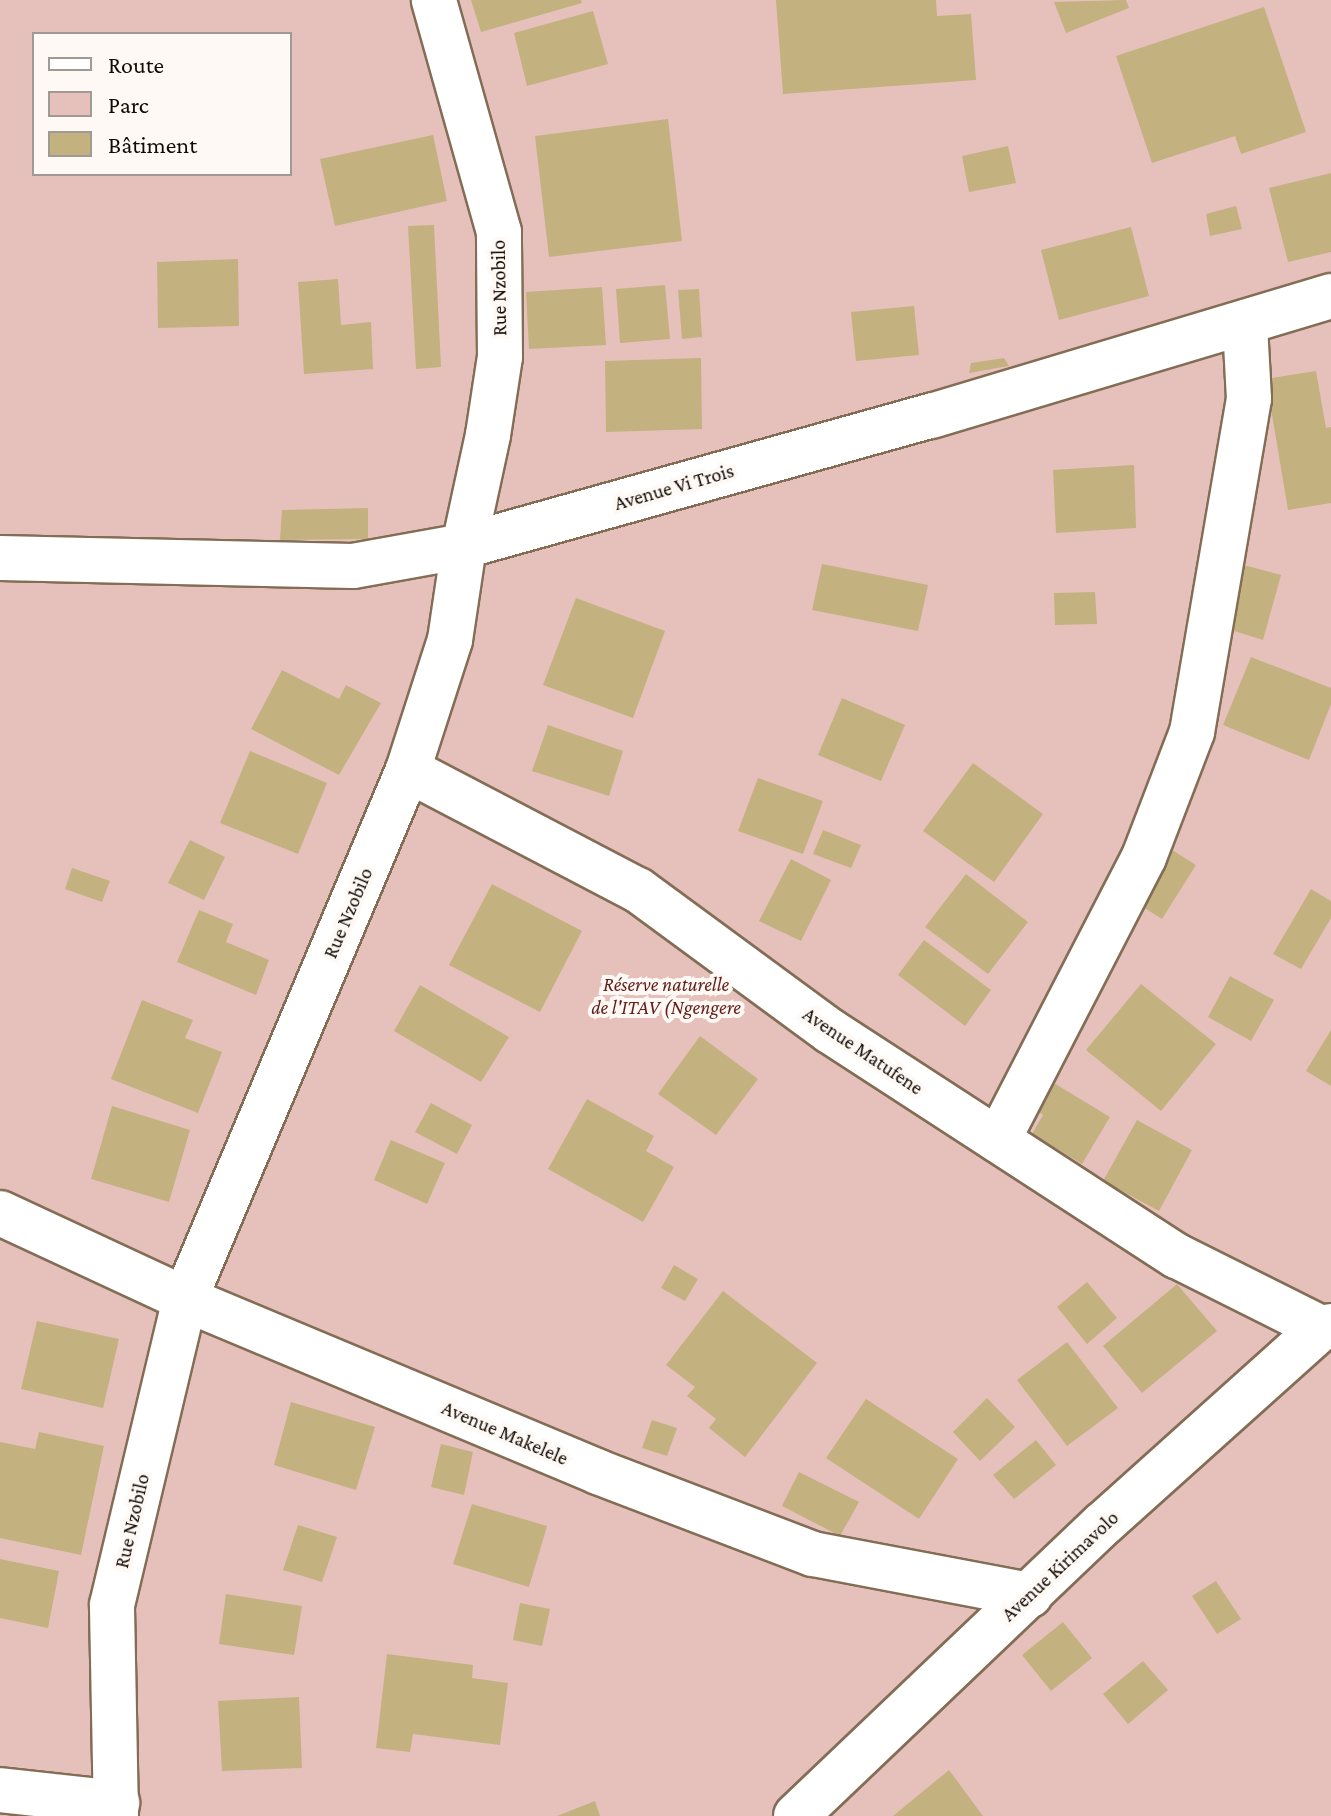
<!DOCTYPE html>
<html>
<head>
<meta charset="utf-8">
<style>
  body { margin:0 }
  #map { position:relative; width:1331px; height:1816px; overflow:hidden; background:#fee9d4; font-family:"Crimson Pro",serif }
  div>[style] { position:absolute }
  .green>* { inset:0; background:#e6c1bc }
  .building>* { inset:0; background:#c4b180 }
  .roads { filter:drop-shadow(2px 0 #836d55) drop-shadow(-2px 0 #836d55) drop-shadow(0 2px #836d55) drop-shadow(0 -2px #836d55) }
  .minor>* { height:44px; margin:-22px; padding:0 22px; transform-origin:22px; border-radius:22px; background:#fff }
  span { translate:-50% -50%; white-space:nowrap; text-align:center; line-height:1.15; -webkit-text-stroke:8px #fef9f4; paint-order:stroke }
  .street-label { font-size:20px; color:#130b04 }
  .park-label { font-size:20px; color:#621e1a; font-style:italic }
  .legend { position:absolute; left:32px; top:32px; width:260px; height:144px; box-sizing:border-box; background:#fef9f4; border:2px solid #a09a94; margin:0; padding:10px 14px; list-style:none; font-size:24px; color:#130b04 }
  .legend li { display:flex; align-items:center; gap:16px; height:40px }
  .legend b { width:40px; border:2px solid #a09a94 }
</style>
</head>
<body>
<div id="map">
  <div class="green">
    <i style="clip-path:polygon(evenodd,0 0,1331px 0,1331px 1816px,0 1816px,0 0,34px 34px,290px 34px,290px 174px,34px 174px,34px 34px)"></i>
  </div>
  <div class="building">
    <i style="clip-path:polygon(471px 0,581px 0,582px 3px,481px 32px)"></i>
    <i style="clip-path:polygon(776px 0,936px 0,937px 16px,971px 14px,976px 80px,783px 94px)"></i>
    <i style="clip-path:polygon(1126px 0,1129px 8px,1066px 33px,1054px 2px)"></i>
    <i style="clip-path:polygon(1264px 7px,1306px 132px,1241px 154px,1235px 136px,1152px 163px,1116px 56px)"></i>
    <i style="clip-path:polygon(593px 11px,608px 64px,527px 86px,514px 33px)"></i>
    <i style="clip-path:polygon(668px 119px,682px 241px,549px 257px,535px 136px)"></i>
    <i style="clip-path:polygon(433px 135px,447px 201px,335px 226px,320px 159px)"></i>
    <i style="clip-path:polygon(1008px 146px,1016px 183px,969px 192px,962px 156px)"></i>
    <i style="clip-path:polygon(1331px 173px,1331px 252px,1288px 262px,1269px 188px)"></i>
    <i style="clip-path:polygon(1236px 206px,1242px 229px,1210px 236px,1206px 214px)"></i>
    <i style="clip-path:polygon(434px 225px,441px 367px,416px 369px,408px 226px)"></i>
    <i style="clip-path:polygon(1131px 227px,1149px 296px,1059px 320px,1041px 250px)"></i>
    <i style="clip-path:polygon(238px 259px,239px 326px,158px 328px,157px 262px)"></i>
    <i style="clip-path:polygon(338px 279px,341px 325px,371px 322px,373px 369px,304px 374px,298px 282px)"></i>
    <i style="clip-path:polygon(665px 285px,670px 339px,620px 343px,616px 289px)"></i>
    <i style="clip-path:polygon(602px 287px,606px 345px,529px 349px,526px 292px)"></i>
    <i style="clip-path:polygon(699px 289px,702px 337px,682px 339px,678px 290px)"></i>
    <i style="clip-path:polygon(914px 306px,919px 355px,856px 361px,851px 312px)"></i>
    <i style="clip-path:polygon(701px 358px,702px 429px,606px 432px,605px 361px)"></i>
    <i style="clip-path:polygon(1004px 358px,1009px 366px,969px 373px,971px 363px)"></i>
    <i style="clip-path:polygon(1316px 371px,1326px 428px,1331px 427px,1331px 503px,1288px 510px,1266px 379px)"></i>
    <i style="clip-path:polygon(1134px 465px,1136px 528px,1056px 533px,1053px 470px)"></i>
    <i style="clip-path:polygon(368px 508px,368px 539px,280px 540px,282px 510px)"></i>
    <i style="clip-path:polygon(1236px 563px,1281px 575px,1263px 640px,1218px 626px)"></i>
    <i style="clip-path:polygon(822px 564px,928px 585px,918px 631px,812px 610px)"></i>
    <i style="clip-path:polygon(1095px 592px,1097px 624px,1055px 625px,1054px 593px)"></i>
    <i style="clip-path:polygon(576px 598px,665px 631px,633px 718px,543px 685px)"></i>
    <i style="clip-path:polygon(1251px 657px,1331px 688px,1331px 704px,1309px 760px,1223px 725px)"></i>
    <i style="clip-path:polygon(282px 670px,339px 699px,346px 685px,381px 703px,339px 775px,251px 729px)"></i>
    <i style="clip-path:polygon(842px 698px,905px 725px,881px 781px,818px 755px)"></i>
    <i style="clip-path:polygon(548px 725px,623px 751px,609px 796px,532px 771px)"></i>
    <i style="clip-path:polygon(250px 751px,327px 783px,298px 854px,220px 823px)"></i>
    <i style="clip-path:polygon(973px 763px,1043px 814px,994px 882px,923px 831px)"></i>
    <i style="clip-path:polygon(758px 778px,823px 801px,803px 854px,738px 831px)"></i>
    <i style="clip-path:polygon(823px 830px,861px 845px,851px 868px,813px 854px)"></i>
    <i style="clip-path:polygon(190px 840px,225px 857px,204px 900px,168px 883px)"></i>
    <i style="clip-path:polygon(1169px 848px,1196px 865px,1162px 919px,1135px 902px)"></i>
    <i style="clip-path:polygon(791px 859px,831px 880px,801px 941px,759px 921px)"></i>
    <i style="clip-path:polygon(72px 868px,110px 881px,102px 902px,65px 889px)"></i>
    <i style="clip-path:polygon(966px 874px,1028px 922px,988px 974px,925px 927px)"></i>
    <i style="clip-path:polygon(492px 884px,582px 931px,540px 1012px,449px 965px)"></i>
    <i style="clip-path:polygon(1311px 889px,1331px 901px,1331px 918px,1301px 969px,1273px 954px)"></i>
    <i style="clip-path:polygon(199px 910px,233px 924px,226px 942px,269px 960px,256px 995px,177px 962px)"></i>
    <i style="clip-path:polygon(924px 940px,991px 990px,965px 1026px,898px 975px)"></i>
    <i style="clip-path:polygon(1230px 976px,1274px 1000px,1251px 1041px,1208px 1017px)"></i>
    <i style="clip-path:polygon(1141px 984px,1216px 1044px,1161px 1111px,1086px 1050px)"></i>
    <i style="clip-path:polygon(420px 985px,509px 1037px,481px 1082px,394px 1031px)"></i>
    <i style="clip-path:polygon(142px 1000px,193px 1020px,185px 1038px,222px 1052px,198px 1113px,111px 1079px)"></i>
    <i style="clip-path:polygon(1331px 1030px,1331px 1086px,1306px 1071px)"></i>
    <i style="clip-path:polygon(700px 1036px,758px 1079px,716px 1135px,658px 1094px)"></i>
    <i style="clip-path:polygon(1049px 1080px,1110px 1117px,1082px 1164px,1032px 1134px,1043px 1115px,1032px 1107px)"></i>
    <i style="clip-path:polygon(587px 1099px,654px 1136px,646px 1151px,674px 1167px,643px 1222px,548px 1169px)"></i>
    <i style="clip-path:polygon(431px 1103px,472px 1125px,457px 1154px,415px 1132px)"></i>
    <i style="clip-path:polygon(112px 1106px,190px 1130px,169px 1202px,91px 1179px)"></i>
    <i style="clip-path:polygon(1137px 1120px,1192px 1150px,1159px 1211px,1103px 1181px)"></i>
    <i style="clip-path:polygon(391px 1140px,445px 1163px,427px 1204px,374px 1180px)"></i>
    <i style="clip-path:polygon(674px 1265px,698px 1279px,685px 1301px,661px 1288px)"></i>
    <i style="clip-path:polygon(1087px 1282px,1117px 1318px,1087px 1344px,1057px 1307px)"></i>
    <i style="clip-path:polygon(1177px 1284px,1217px 1331px,1142px 1393px,1103px 1346px)"></i>
    <i style="clip-path:polygon(723px 1291px,817px 1363px,745px 1457px,709px 1428px,716px 1419px,687px 1396px,695px 1387px,666px 1365px)"></i>
    <i style="clip-path:polygon(37px 1321px,119px 1339px,103px 1408px,21px 1389px)"></i>
    <i style="clip-path:polygon(1067px 1342px,1118px 1408px,1067px 1446px,1017px 1380px)"></i>
    <i style="clip-path:polygon(987px 1398px,1015px 1427px,980px 1461px,953px 1432px)"></i>
    <i style="clip-path:polygon(866px 1399px,958px 1459px,919px 1519px,826px 1458px)"></i>
    <i style="clip-path:polygon(291px 1402px,375px 1427px,356px 1490px,274px 1465px)"></i>
    <i style="clip-path:polygon(652px 1420px,677px 1428px,667px 1456px,642px 1448px)"></i>
    <i style="clip-path:polygon(39px 1432px,104px 1446px,81px 1555px,0 1538px,0 1442px,35px 1449px)"></i>
    <i style="clip-path:polygon(1036px 1440px,1056px 1465px,1014px 1499px,993px 1475px)"></i>
    <i style="clip-path:polygon(441px 1444px,473px 1452px,464px 1495px,431px 1487px)"></i>
    <i style="clip-path:polygon(799px 1472px,859px 1502px,840px 1536px,782px 1506px)"></i>
    <i style="clip-path:polygon(472px 1504px,547px 1526px,529px 1587px,453px 1564px)"></i>
    <i style="clip-path:polygon(298px 1525px,337px 1537px,322px 1582px,283px 1570px)"></i>
    <i style="clip-path:polygon(0 1559px,59px 1571px,48px 1628px,0 1618px)"></i>
    <i style="clip-path:polygon(1216px 1581px,1241px 1619px,1217px 1634px,1192px 1596px)"></i>
    <i style="clip-path:polygon(226px 1594px,302px 1606px,294px 1655px,219px 1644px)"></i>
    <i style="clip-path:polygon(520px 1603px,550px 1609px,542px 1646px,513px 1640px)"></i>
    <i style="clip-path:polygon(1063px 1622px,1092px 1658px,1051px 1691px,1022px 1655px)"></i>
    <i style="clip-path:polygon(387px 1654px,473px 1665px,472px 1678px,508px 1683px,500px 1745px,413px 1734px,410px 1752px,376px 1748px)"></i>
    <i style="clip-path:polygon(1143px 1661px,1168px 1690px,1128px 1724px,1103px 1694px)"></i>
    <i style="clip-path:polygon(299px 1697px,302px 1768px,222px 1771px,218px 1701px)"></i>
    <i style="clip-path:polygon(949px 1770px,983px 1816px,893px 1816px)"></i>
    <i style="clip-path:polygon(595px 1801px,600px 1816px,557px 1816px)"></i>
  </div>
  <div class="roads">
    <div class="minor">
      <i style="left:0;top:558px;width:353px;rotate:1.3deg"></i>
      <i style="left:353px;top:566px;width:113px;rotate:-10.2deg"></i>
      <i style="left:464px;top:546px;width:485px;rotate:-15.6deg"></i>
      <i style="left:931px;top:416px;width:418px;rotate:-16.7deg"></i>
      <i style="left:408px;top:770px;width:259px;rotate:27.6deg"></i>
      <i style="left:638px;top:890px;width:238px;rotate:36.3deg"></i>
      <i style="left:830px;top:1031px;width:414px;rotate:33deg"></i>
      <i style="left:1177px;top:1256px;width:161px;rotate:26.6deg"></i>
      <i style="left:998px;top:1140px;width:318px;rotate:-62.7deg"></i>
      <i style="left:1144px;top:857px;width:134px;rotate:-69deg"></i>
      <i style="left:1192px;top:732px;width:338px;rotate:-80.3deg"></i>
      <i style="left:1249px;top:399px;width:74px;rotate:-93.1deg"></i>
      <i style="left:0;top:1213px;width:204px;rotate:24.9deg"></i>
      <i style="left:185px;top:1299px;width:448px;rotate:22.7deg"></i>
      <i style="left:598px;top:1472px;width:230px;rotate:20.9deg"></i>
      <i style="left:813px;top:1554px;width:221px;rotate:10.7deg"></i>
      <i style="left:0;top:1790px;width:118px;rotate:6.3deg"></i>
      <i style="left:116px;top:1816px;width:211px;rotate:-91.1deg"></i>
      <i style="left:112px;top:1605px;width:315px;rotate:-76.6deg"></i>
      <i style="left:185px;top:1299px;width:574px;rotate:-67.14deg"></i>
      <i style="left:408px;top:770px;width:137px;rotate:-72.1deg"></i>
      <i style="left:450px;top:640px;width:95px;rotate:-81.5deg"></i>
      <i style="left:464px;top:546px;width:114px;rotate:-77.8deg"></i>
      <i style="left:488px;top:435px;width:79px;rotate:-81.3deg"></i>
      <i style="left:500px;top:357px;width:125px;rotate:-90.5deg"></i>
      <i style="left:499px;top:232px;width:241px;rotate:-105.7deg"></i>
      <i style="left:796px;top:1816px;width:425px;rotate:-43.6deg"></i>
      <i style="left:1104px;top:1523px;width:292px;rotate:-41.9deg"></i>
      <i style="left:1321px;top:1328px;width:10px;rotate:-11deg"></i>
    </div>
  </div>
  <div class="street-label">
    <span style="left:499px;top:288px;rotate:-91deg">Rue Nzobilo</span>
    <span style="left:674px;top:487px;rotate:-16deg">Avenue Vi Trois</span>
    <span style="left:348px;top:913px;rotate:-67deg">Rue Nzobilo</span>
    <span style="left:863px;top:1051px;rotate:34deg">Avenue Matufene</span>
    <span style="left:505px;top:1433px;rotate:23deg">Avenue Makelele</span>
    <span style="left:132px;top:1521px;rotate:-77deg">Rue Nzobilo</span>
    <span style="left:1060px;top:1566px;rotate:-43deg">Avenue Kirimavolo</span>
  </div>
  <div class="park-label">
    <span style="left:666px;top:996px">Réserve naturelle<br>de l'ITAV (Ngengere</span>
  </div>
  <ul class="legend">
  <li><b style="height:10px;background:#fff"></b>Route</li>
  <li><b style="height:22px;background:#e6c1bc"></b>Parc</li>
  <li><b style="height:22px;background:#c4b180"></b>Bâtiment</li>
  </ul>
</div>
</body>
</html>
